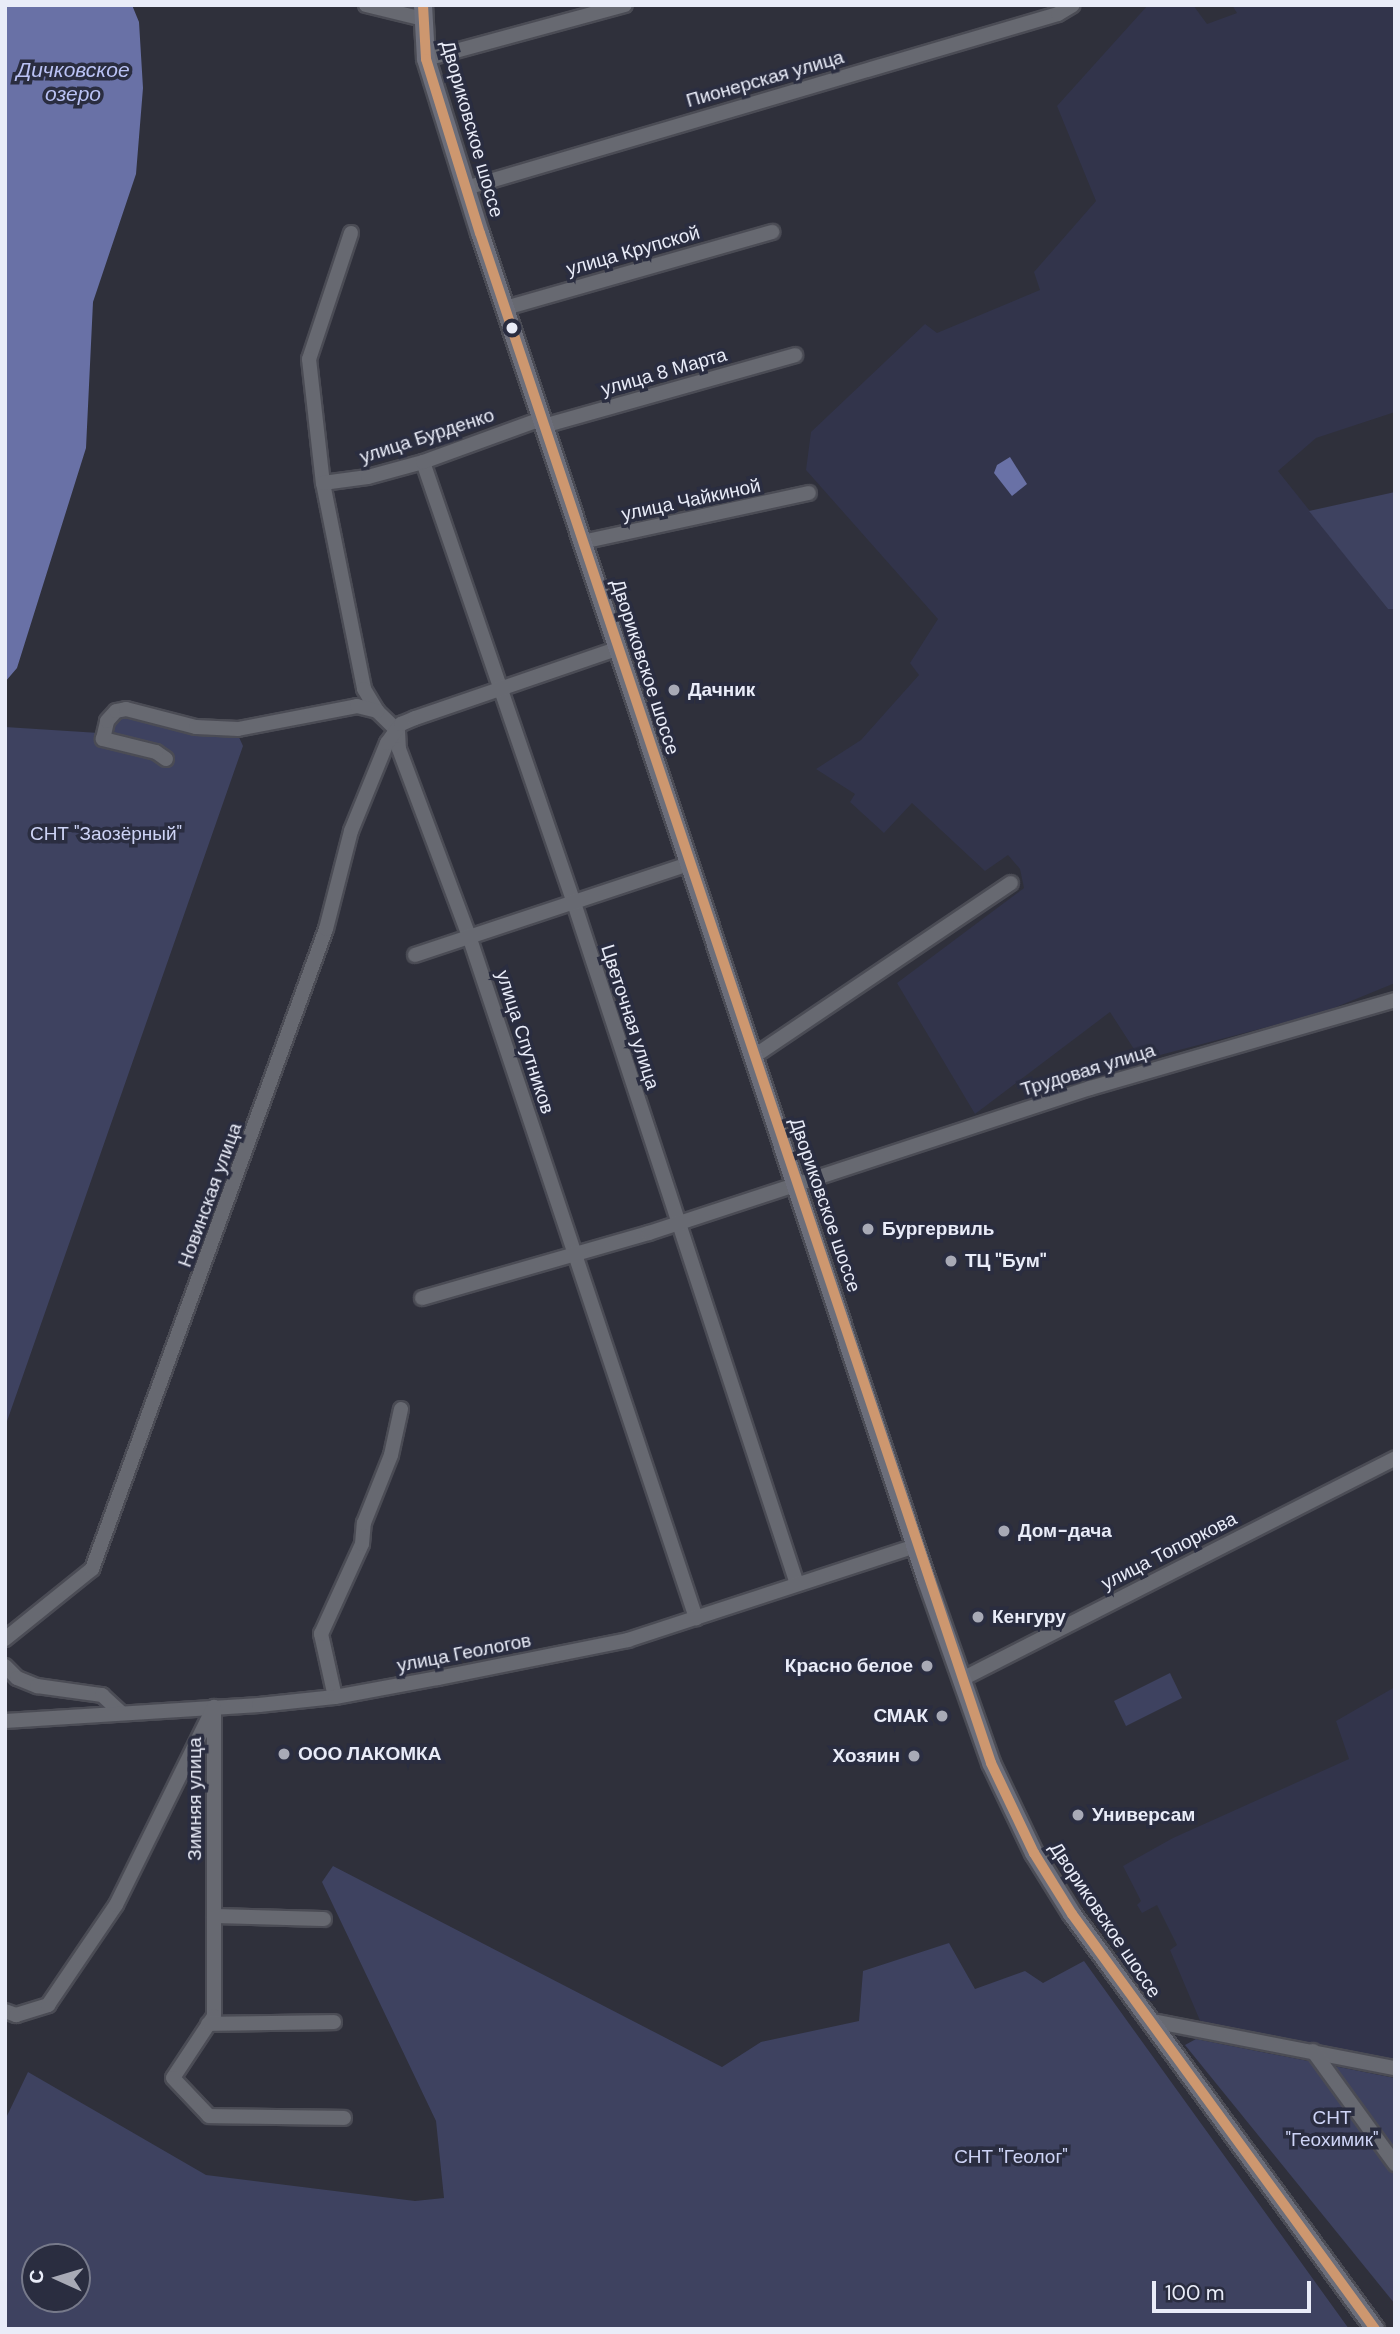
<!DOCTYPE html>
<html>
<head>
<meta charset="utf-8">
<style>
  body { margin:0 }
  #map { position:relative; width:1400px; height:2334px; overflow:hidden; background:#2f303b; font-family:"DM Sans",sans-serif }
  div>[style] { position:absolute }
  .built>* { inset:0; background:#32344b }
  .green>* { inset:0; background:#3e4260 }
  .water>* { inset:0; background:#6971a6 }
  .roads { filter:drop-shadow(2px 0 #4b4c55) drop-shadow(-2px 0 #4b4c55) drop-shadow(0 2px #4b4c55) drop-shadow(0 -2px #4b4c55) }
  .minor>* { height:14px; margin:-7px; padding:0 7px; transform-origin:7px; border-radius:7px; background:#676971 }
  .major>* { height:18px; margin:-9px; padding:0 9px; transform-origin:9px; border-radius:9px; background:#6c6e7a }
  .bus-1>* { height:10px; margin:-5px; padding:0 5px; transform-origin:5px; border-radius:5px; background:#cd976f }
  .dots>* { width:19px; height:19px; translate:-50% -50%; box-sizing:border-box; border:4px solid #2a2d40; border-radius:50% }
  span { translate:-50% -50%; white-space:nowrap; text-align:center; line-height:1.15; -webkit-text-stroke:7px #2a2d40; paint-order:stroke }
  .street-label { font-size:19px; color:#e9ecf8 }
  .poi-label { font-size:19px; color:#e9ecf8; font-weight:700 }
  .left { translate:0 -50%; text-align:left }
  .right { translate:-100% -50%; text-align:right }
  .park-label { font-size:19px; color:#ced4f6 }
  .water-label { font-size:21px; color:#bac2f4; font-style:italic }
  .frame { position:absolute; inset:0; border:7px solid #e9ecf8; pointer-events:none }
  .north { position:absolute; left:21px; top:2243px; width:70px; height:70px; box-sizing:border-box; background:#2a2d40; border:2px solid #76798a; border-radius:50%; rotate:274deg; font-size:19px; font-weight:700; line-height:28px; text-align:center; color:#e9ecf8 }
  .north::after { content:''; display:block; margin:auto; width:24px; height:32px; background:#a8aab6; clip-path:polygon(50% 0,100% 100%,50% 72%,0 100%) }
  .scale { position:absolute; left:1152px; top:2281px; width:159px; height:32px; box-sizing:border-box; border:4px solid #e9ecf8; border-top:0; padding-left:9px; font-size:21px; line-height:24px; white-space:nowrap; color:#e9ecf8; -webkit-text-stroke:5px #2a2d40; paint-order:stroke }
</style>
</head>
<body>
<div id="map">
  <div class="built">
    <i style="clip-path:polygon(1148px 5px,1193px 5px,1207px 24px,1237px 13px,1232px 5px,1395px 5px,1395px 412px,1316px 438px,1278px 471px,1388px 609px,1395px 609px,1395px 983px,1324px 1012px,1141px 1060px,1110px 1012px,975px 1114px,897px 983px,1024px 888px,1020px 869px,1008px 855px,985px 871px,912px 803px,884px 833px,850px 802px,855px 794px,816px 769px,861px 740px,919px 675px,910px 663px,938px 619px,806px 470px,811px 432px,925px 324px,937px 333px,1040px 290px,1034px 272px,1096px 201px,1057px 106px)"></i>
    <i style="clip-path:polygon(1395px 1687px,1395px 2061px,1201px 2023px,1170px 1950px,1177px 1945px,1157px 1905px,1142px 1913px,1137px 1905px,1141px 1901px,1123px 1866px,1173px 1838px,1349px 1759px,1336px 1721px)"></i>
  </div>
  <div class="green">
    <i style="clip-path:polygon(1395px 492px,1395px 609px,1388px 609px,1309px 511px)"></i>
    <i style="clip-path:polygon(127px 715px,238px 735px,243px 746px,5px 1427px,5px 727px,99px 733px)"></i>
    <i style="clip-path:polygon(1170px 1673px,1182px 1698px,1126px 1726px,1114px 1701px)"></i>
    <i style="clip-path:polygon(evenodd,333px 1866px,722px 2067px,761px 2042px,859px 2021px,863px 1971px,949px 1943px,975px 1989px,1025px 1971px,1043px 1983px,1084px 1961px,1349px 2329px,5px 2329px,5px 2120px,28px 2072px,206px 2175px,415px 2201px,444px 2198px,436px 2121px,322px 1882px,333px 1866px,35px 2257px,77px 2257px,77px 2299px,35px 2299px,35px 2257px)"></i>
    <i style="clip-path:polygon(1196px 2039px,1395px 2078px,1395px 2304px,1185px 2045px)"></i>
  </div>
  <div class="water">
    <i style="clip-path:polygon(5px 5px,132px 5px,139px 22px,143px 88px,136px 174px,93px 302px,86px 448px,17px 668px,5px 682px)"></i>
    <i style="clip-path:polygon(1010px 457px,1027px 484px,1012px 496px,994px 473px,997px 465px)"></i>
  </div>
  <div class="roads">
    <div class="minor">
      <i style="left:366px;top:5px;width:59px;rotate:13.8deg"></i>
      <i style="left:426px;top:59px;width:206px;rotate:-15.2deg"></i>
      <i style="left:466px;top:188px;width:617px;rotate:-16.38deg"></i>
      <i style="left:1058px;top:14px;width:17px;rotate:-31deg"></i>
      <i style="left:351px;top:233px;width:133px;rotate:108.4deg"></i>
      <i style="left:309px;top:359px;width:125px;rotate:83.6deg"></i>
      <i style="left:323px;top:483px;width:210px;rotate:78.7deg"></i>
      <i style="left:364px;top:689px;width:26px;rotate:59deg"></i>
      <i style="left:377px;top:711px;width:29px;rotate:44deg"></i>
      <i style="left:398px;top:731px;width:18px;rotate:87deg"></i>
      <i style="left:399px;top:749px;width:203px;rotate:69.5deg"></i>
      <i style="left:470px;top:939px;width:716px;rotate:71.59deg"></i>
      <i style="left:505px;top:308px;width:278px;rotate:-15.9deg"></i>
      <i style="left:543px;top:426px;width:262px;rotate:-15.7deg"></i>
      <i style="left:423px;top:462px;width:469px;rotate:71.1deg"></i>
      <i style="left:575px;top:906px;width:713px;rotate:71.87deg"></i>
      <i style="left:323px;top:483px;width:45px;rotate:-7.6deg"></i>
      <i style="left:368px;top:477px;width:57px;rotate:-15.3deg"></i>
      <i style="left:423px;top:462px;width:126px;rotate:-20deg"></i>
      <i style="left:582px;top:542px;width:232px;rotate:-12.2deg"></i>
      <i style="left:166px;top:759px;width:12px;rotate:-145deg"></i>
      <i style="left:156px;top:752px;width:55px;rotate:-166.2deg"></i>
      <i style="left:103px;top:739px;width:18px;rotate:-77deg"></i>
      <i style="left:107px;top:721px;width:13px;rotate:-48deg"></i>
      <i style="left:116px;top:711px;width:10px;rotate:-11deg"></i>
      <i style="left:126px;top:709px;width:72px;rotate:14.4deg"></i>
      <i style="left:196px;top:727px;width:42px;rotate:2.7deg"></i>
      <i style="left:238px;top:729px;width:121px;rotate:-10.9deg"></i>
      <i style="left:357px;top:706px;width:21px;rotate:14deg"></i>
      <i style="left:415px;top:955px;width:288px;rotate:-18.4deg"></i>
      <i style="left:753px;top:1057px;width:311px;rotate:-34deg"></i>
      <i style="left:422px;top:1298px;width:236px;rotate:-16deg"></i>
      <i style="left:649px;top:1233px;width:464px;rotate:-18.2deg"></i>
      <i style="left:1090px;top:1088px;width:317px;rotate:-16.1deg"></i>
      <i style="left:5px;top:1639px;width:112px;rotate:-38.8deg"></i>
      <i style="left:92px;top:1569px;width:681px;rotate:-69.92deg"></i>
      <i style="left:326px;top:929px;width:101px;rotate:-75.7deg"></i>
      <i style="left:351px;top:831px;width:95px;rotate:-67.8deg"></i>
      <i style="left:387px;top:743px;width:24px;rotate:-54deg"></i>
      <i style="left:401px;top:724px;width:15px;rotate:-23deg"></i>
      <i style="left:415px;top:718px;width:213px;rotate:-18.9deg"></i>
      <i style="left:5px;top:1666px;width:17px;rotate:45deg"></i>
      <i style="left:17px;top:1678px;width:22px;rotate:22deg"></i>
      <i style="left:37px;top:1686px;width:66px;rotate:7.9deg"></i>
      <i style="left:102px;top:1695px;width:26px;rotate:43deg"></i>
      <i style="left:962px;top:1679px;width:486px;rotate:-27deg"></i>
      <i style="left:335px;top:1697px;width:65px;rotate:-102.5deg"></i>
      <i style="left:321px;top:1634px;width:99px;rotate:-65.5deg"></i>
      <i style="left:362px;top:1544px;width:21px;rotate:-85deg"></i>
      <i style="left:364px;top:1523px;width:73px;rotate:-68.3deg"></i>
      <i style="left:391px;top:1455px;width:47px;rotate:-77.7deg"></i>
      <i style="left:5px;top:1721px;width:255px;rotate:-3.6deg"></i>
      <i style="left:259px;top:1705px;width:76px;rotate:-6deg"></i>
      <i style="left:335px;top:1697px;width:105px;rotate:-10.5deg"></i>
      <i style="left:438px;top:1678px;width:194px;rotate:-11.3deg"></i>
      <i style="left:628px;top:1640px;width:303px;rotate:-18.1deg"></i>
      <i style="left:214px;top:1916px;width:110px;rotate:1.6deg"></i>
      <i style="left:5px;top:2011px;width:12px;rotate:20deg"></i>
      <i style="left:16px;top:2015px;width:34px;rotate:-17deg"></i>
      <i style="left:48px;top:2005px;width:121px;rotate:-55.8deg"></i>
      <i style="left:116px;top:1905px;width:221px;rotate:-63.7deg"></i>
      <i style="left:214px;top:1707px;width:309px;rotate:90deg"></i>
      <i style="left:214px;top:2016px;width:74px;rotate:123.5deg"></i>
      <i style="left:173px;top:2078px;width:52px;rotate:46.5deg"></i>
      <i style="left:209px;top:2116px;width:135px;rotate:0.8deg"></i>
      <i style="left:1147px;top:2020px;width:253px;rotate:11deg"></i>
      <i style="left:208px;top:2024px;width:126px;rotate:-0.9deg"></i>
      <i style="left:1313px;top:2051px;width:140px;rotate:54deg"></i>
    </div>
    <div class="major">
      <i style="left:423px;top:5px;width:54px;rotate:86.8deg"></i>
      <i style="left:426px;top:59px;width:182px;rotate:72.8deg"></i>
      <i style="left:480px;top:233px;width:1420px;rotate:71.65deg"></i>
      <i style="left:927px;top:1581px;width:193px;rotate:70.6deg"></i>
      <i style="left:991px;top:1763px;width:100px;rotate:64.5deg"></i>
      <i style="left:1034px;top:1853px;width:72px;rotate:58.1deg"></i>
      <i style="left:1072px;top:1914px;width:514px;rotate:53.87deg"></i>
    </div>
  </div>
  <div class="bus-1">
    <i style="left:423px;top:5px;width:54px;rotate:86.8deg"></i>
    <i style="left:426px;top:59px;width:182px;rotate:72.8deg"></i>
    <i style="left:480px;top:233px;width:1613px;rotate:71.53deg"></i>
    <i style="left:991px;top:1763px;width:100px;rotate:64.5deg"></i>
    <i style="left:1034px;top:1853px;width:72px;rotate:58.1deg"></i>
    <i style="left:1072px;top:1914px;width:514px;rotate:53.87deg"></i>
  </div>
  <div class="dots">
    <i style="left:512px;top:328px;background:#e9ecf8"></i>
    <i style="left:674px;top:690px;background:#a8aab6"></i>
    <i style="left:868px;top:1229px;background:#a8aab6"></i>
    <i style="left:951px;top:1261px;background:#a8aab6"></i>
    <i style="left:1004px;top:1531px;background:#a8aab6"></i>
    <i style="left:978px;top:1617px;background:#a8aab6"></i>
    <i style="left:927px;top:1666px;background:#a8aab6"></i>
    <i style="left:942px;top:1716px;background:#a8aab6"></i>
    <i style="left:284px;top:1754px;background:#a8aab6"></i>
    <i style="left:914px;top:1756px;background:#a8aab6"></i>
    <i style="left:1078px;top:1815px;background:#a8aab6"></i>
  </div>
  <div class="street-label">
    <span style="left:765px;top:79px;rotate:-16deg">Пионерская улица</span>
    <span style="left:472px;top:129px;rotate:74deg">Двориковское шоссе</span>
    <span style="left:633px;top:251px;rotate:-16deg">улица Крупской</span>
    <span style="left:664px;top:372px;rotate:-16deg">улица 8 Марта</span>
    <span style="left:427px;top:436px;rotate:-18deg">улица Бурденко</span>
    <span style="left:691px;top:500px;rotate:-12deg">улица Чайкиной</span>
    <span style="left:645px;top:667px;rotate:72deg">Двориковское шоссе</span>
    <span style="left:630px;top:1017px;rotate:72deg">Цветочная улица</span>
    <span style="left:525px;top:1042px;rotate:72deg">улица Спутников</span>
    <span style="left:1088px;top:1070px;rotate:-17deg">Трудовая улица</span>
    <span style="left:210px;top:1195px;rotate:-70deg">Новинская улица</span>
    <span style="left:825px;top:1205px;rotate:71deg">Двориковское шоссе</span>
    <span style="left:1169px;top:1551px;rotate:-27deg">улица Топоркова</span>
    <span style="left:464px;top:1653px;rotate:-11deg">улица Геологов</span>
    <span style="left:195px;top:1799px;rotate:-90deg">Зимняя улица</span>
    <span style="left:1105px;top:1920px;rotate:56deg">Двориковское шоссе</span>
  </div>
  <div class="poi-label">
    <span class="left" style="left:688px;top:690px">Дачник</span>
    <span class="left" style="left:882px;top:1229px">Бургервиль</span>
    <span class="left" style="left:965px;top:1261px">ТЦ "Бум"</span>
    <span class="left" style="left:1018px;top:1531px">Дом-дача</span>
    <span class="left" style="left:992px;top:1617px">Кенгуру</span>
    <span class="right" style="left:913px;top:1666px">Красно белое</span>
    <span class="right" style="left:928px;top:1716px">СМАК</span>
    <span class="left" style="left:298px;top:1754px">ООО ЛАКОМКА</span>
    <span class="right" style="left:900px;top:1756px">Хозяин</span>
    <span class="left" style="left:1092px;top:1815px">Универсам</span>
  </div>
  <div class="park-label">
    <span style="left:106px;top:834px">СНТ "Заозёрный"</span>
    <span style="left:1332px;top:2129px">СНТ<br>"Геохимик"</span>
    <span style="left:1011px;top:2157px">СНТ "Геолог"</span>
  </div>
  <div class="water-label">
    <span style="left:73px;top:82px">Дичковское<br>озеро</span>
  </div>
  <div class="frame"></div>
  <div class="north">С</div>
  <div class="scale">100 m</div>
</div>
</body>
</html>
